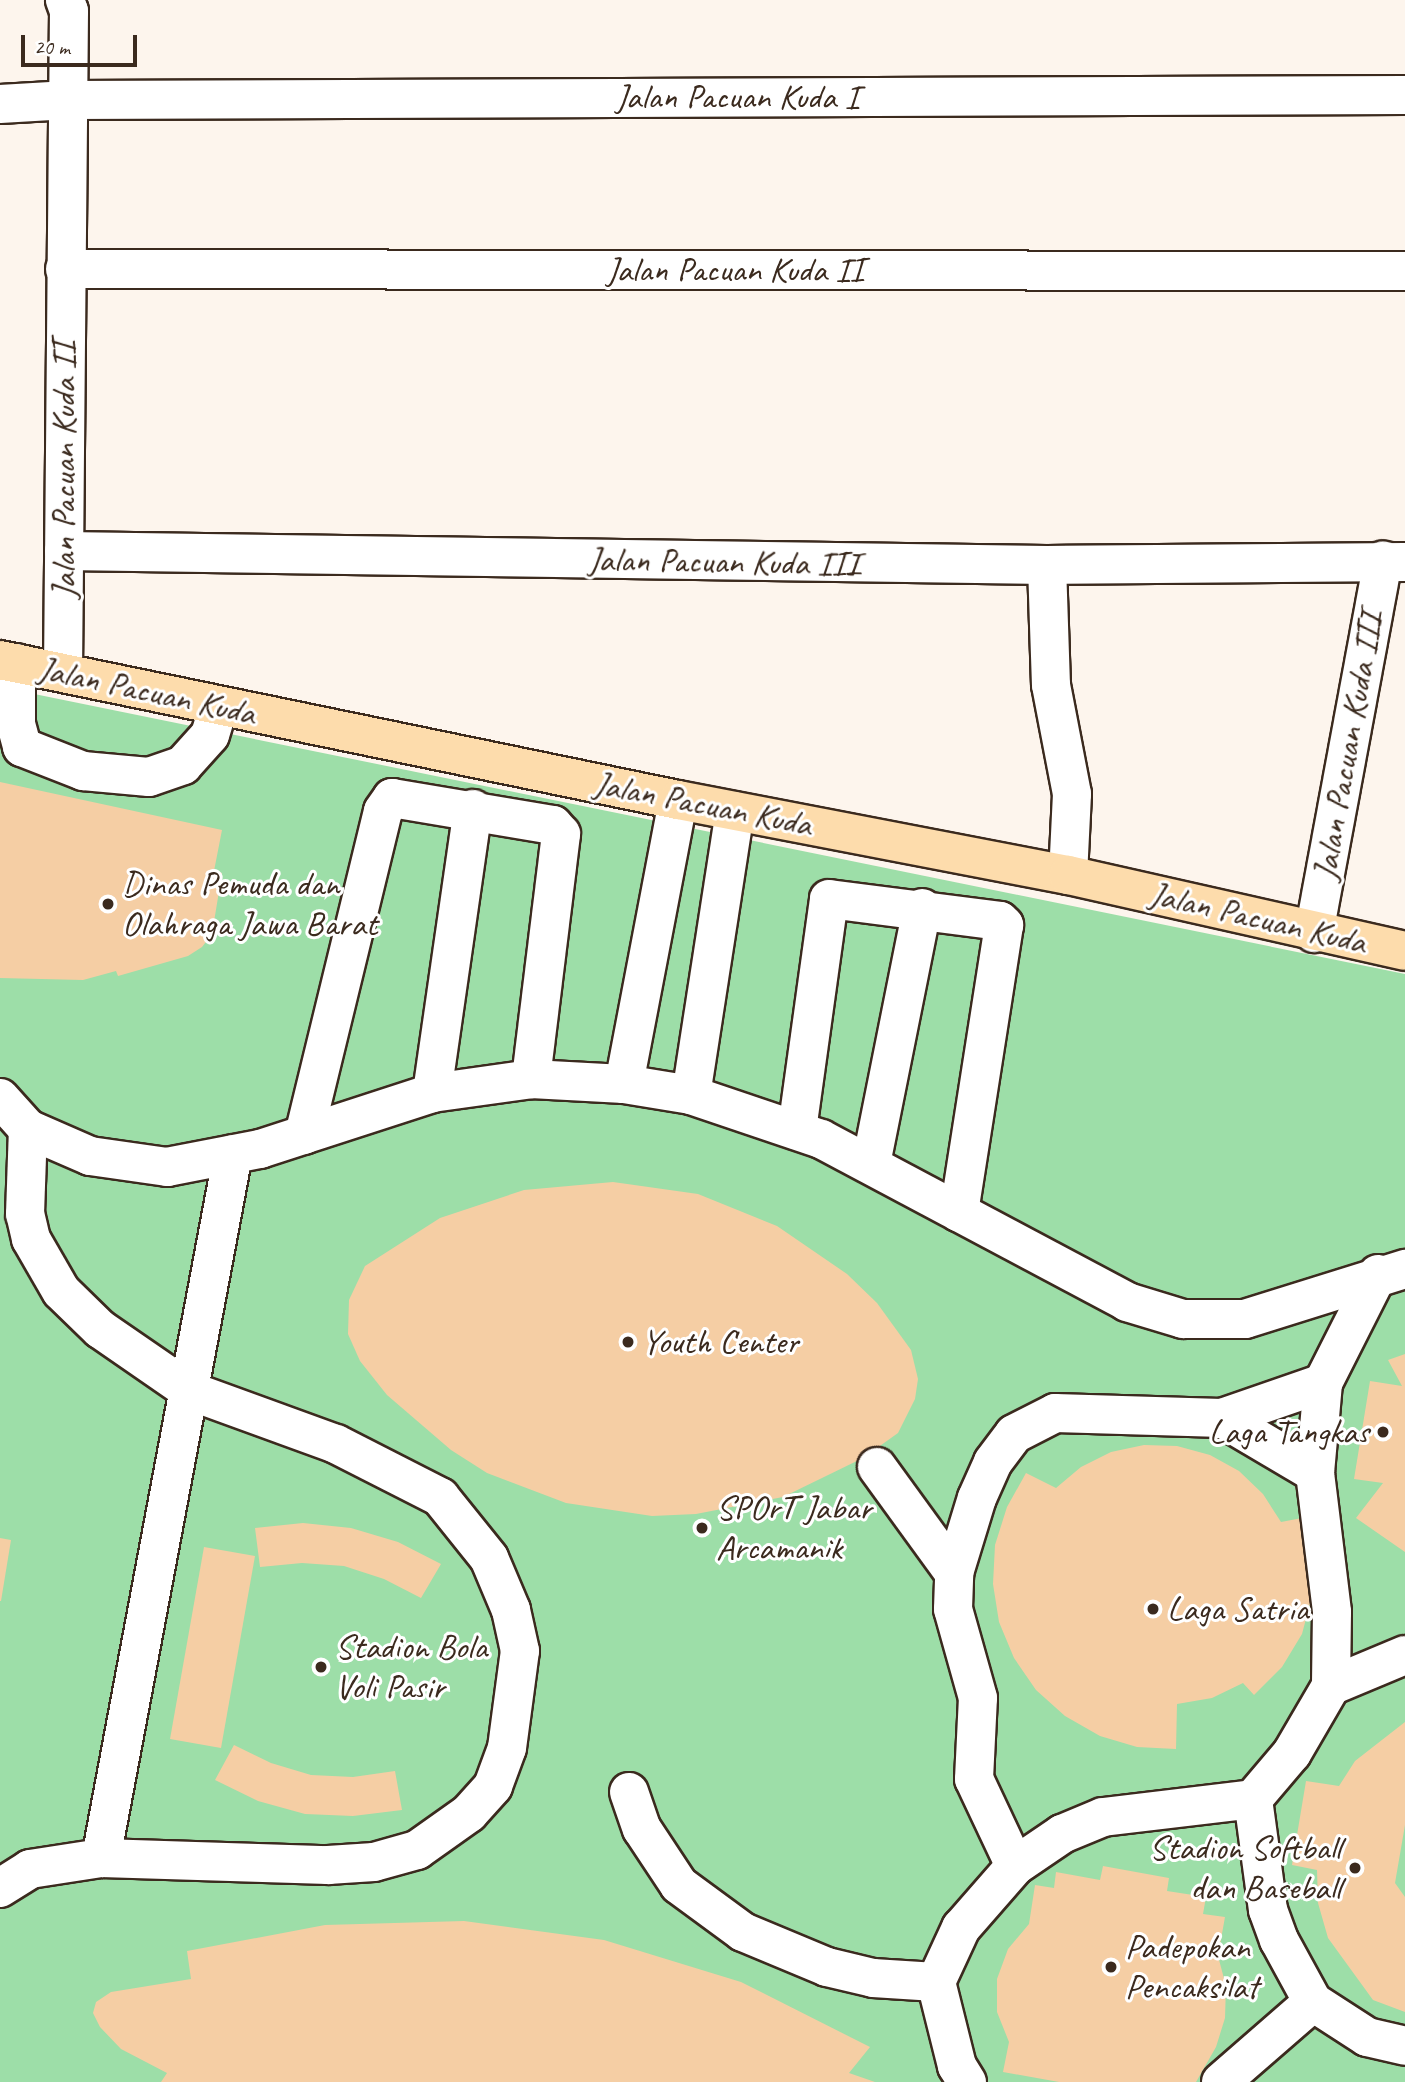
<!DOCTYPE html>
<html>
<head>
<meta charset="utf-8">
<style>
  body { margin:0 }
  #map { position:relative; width:1405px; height:2082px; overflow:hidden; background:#fdf5ed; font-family:Caveat,sans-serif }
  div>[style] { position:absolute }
  .green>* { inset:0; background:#9ddea8 }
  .building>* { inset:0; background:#f5cea4 }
  .roads { filter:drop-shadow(2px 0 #3b2a1e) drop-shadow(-2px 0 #3b2a1e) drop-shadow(0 2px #3b2a1e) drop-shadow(0 -2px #3b2a1e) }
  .minor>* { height:38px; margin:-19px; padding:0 19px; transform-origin:19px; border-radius:19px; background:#fff }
  .major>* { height:38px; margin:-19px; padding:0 19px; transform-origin:19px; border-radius:19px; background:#fddcac }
  .dots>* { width:19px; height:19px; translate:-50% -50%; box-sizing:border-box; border:4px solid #fff; border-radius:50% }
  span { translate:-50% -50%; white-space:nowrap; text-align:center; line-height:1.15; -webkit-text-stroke:6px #fff; paint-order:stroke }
  .street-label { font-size:35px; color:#3b2a1e }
  .poi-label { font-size:35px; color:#3b2a1e }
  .left { translate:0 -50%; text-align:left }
  .right { translate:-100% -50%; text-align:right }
  .scale { position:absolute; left:21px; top:35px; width:116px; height:32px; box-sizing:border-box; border:4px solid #3b2a1e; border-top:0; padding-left:9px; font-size:21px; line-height:24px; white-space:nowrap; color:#3b2a1e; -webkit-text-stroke:5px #fff; paint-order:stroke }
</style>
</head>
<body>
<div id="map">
  <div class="green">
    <i style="clip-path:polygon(0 687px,1405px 974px,1405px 2082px,0 2082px)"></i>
  </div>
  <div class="building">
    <i style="clip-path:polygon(0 782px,222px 830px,214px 871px,222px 873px,212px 934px,202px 947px,188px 956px,118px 976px,116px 971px,83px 980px,0 978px)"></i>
    <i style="clip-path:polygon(613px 1182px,698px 1194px,777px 1226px,847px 1274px,877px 1303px,911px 1350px,918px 1379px,915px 1399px,898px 1433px,863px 1458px,783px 1497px,696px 1514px,652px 1516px,566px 1503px,487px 1473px,451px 1450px,387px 1395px,360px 1361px,348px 1334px,349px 1300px,365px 1266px,440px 1218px,524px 1190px)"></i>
    <i style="clip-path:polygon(1405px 1354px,1405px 1552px,1356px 1518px,1383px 1483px,1354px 1479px,1370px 1381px,1402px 1386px,1388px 1360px)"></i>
    <i style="clip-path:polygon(1144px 1445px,1177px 1446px,1210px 1455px,1239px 1471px,1263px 1494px,1281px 1522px,1302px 1518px,1312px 1596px,1302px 1634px,1282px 1667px,1254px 1695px,1243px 1683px,1212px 1698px,1177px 1704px,1176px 1749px,1137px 1747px,1100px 1736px,1065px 1716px,1036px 1690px,1014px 1658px,999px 1622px,993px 1584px,995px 1545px,1007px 1507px,1026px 1473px,1056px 1488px,1081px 1467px,1111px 1452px)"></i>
    <i style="clip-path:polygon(303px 1523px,351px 1528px,398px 1542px,441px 1564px,421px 1598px,384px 1579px,344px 1566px,302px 1563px,260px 1567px,255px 1528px)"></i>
    <i style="clip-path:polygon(0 1538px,11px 1540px,1px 1601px,0 1601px)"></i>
    <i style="clip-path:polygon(204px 1547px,255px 1556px,221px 1748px,170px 1739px)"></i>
    <i style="clip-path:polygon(1405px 1722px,1405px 1825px,1395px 1883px,1405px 1897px,1405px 2012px,1373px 2000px,1328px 1938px,1318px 1903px,1317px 1870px,1292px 1865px,1306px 1781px,1339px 1786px,1355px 1761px)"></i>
    <i style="clip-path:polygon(234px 1745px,271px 1763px,311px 1775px,353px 1777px,395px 1771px,402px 1810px,353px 1816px,305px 1814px,258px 1801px,215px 1780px)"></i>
    <i style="clip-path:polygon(1103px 1866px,1169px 1878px,1167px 1891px,1206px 1897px,1203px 1914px,1225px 1917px,1218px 1956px,1226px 1986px,1225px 2018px,1216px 2047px,1196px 2082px,1059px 2082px,1003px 2072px,1009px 2042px,997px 2012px,997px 1979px,1008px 1949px,1029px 1924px,1035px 1885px,1054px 1888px,1056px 1872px,1100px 1880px)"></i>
    <i style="clip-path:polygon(464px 1921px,604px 1940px,741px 1982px,870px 2047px,849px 2073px,875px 2082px,161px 2082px,167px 2073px,121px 2049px,100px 2027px,93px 2013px,96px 2002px,111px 1992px,191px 1979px,187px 1951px,325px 1925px)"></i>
  </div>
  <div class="roads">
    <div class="minor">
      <i style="left:0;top:104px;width:68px;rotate:-3.4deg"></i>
      <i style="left:68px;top:100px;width:1337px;rotate:-0.21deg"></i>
      <i style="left:65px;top:269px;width:1340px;rotate:0.09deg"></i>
      <i style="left:64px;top:551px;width:983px;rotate:0.82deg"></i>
      <i style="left:1047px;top:565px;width:358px;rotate:-0.5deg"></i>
      <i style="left:1047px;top:565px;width:120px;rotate:88.1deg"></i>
      <i style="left:1051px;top:685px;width:111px;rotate:79.1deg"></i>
      <i style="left:1072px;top:794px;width:81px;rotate:92.8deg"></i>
      <i style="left:16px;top:663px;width:61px;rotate:90deg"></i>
      <i style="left:16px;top:724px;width:24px;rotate:75deg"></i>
      <i style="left:22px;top:747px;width:66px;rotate:21.5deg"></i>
      <i style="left:83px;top:771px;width:66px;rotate:5.2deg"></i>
      <i style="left:149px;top:777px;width:36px;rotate:-19deg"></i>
      <i style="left:183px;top:765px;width:40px;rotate:-48deg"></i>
      <i style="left:210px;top:735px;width:30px;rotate:-73deg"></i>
      <i style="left:63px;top:672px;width:661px;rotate:-89.48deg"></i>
      <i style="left:69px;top:11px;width:12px;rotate:-110deg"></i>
      <i style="left:1314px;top:933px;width:379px;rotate:-79.5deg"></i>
      <i style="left:624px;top:1084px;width:289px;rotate:-79.2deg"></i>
      <i style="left:432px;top:1093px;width:287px;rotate:-81.8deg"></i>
      <i style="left:691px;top:1095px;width:287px;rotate:-81.2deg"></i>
      <i style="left:0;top:1098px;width:42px;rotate:47.9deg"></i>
      <i style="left:28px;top:1129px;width:68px;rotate:23.5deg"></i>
      <i style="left:90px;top:1156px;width:78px;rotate:8.1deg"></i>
      <i style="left:167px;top:1167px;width:95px;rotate:-11deg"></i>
      <i style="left:260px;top:1149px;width:181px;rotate:-18deg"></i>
      <i style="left:432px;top:1093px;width:100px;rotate:-8deg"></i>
      <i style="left:531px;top:1079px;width:93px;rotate:3.1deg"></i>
      <i style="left:624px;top:1084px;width:68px;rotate:9.3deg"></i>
      <i style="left:691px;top:1095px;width:137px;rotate:18.7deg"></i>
      <i style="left:821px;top:1139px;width:347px;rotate:28deg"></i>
      <i style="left:1127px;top:1302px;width:59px;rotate:16.9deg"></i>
      <i style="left:1183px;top:1319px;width:62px"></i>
      <i style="left:1245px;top:1319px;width:168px;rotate:-17.4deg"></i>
      <i style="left:797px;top:1130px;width:233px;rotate:-82.1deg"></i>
      <i style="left:829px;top:899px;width:172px;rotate:7.3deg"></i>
      <i style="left:1000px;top:921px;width:6px;rotate:45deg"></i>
      <i style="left:1004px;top:925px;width:291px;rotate:98.9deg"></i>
      <i style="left:304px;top:1135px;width:333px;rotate:-76.3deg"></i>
      <i style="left:383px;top:811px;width:16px;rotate:-55deg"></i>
      <i style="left:392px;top:798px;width:163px;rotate:9.5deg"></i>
      <i style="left:553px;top:825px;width:12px;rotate:48deg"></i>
      <i style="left:561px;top:834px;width:247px;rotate:97deg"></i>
      <i style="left:871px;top:1164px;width:261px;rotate:-78.7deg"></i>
      <i style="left:1378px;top:1274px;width:122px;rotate:116.8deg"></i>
      <i style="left:1323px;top:1383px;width:90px;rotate:95.1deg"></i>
      <i style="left:1315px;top:1473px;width:140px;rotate:83deg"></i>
      <i style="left:1332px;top:1612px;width:74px;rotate:90.8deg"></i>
      <i style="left:1331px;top:1686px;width:78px;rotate:120.2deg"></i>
      <i style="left:1292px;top:1753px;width:60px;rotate:130.3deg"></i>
      <i style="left:1253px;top:1799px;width:112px;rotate:82.3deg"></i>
      <i style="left:1268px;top:1910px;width:32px;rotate:70deg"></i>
      <i style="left:1279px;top:1940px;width:71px;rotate:61.3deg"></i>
      <i style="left:1313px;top:2002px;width:64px;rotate:32.9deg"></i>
      <i style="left:1367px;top:2037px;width:39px;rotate:13deg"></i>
      <i style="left:1222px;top:1418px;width:108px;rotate:30.6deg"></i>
      <i style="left:877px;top:1467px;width:131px;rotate:54deg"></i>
      <i style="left:1331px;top:1686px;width:80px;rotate:-22.7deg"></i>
      <i style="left:629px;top:1792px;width:39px;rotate:71deg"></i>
      <i style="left:642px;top:1829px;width:67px;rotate:56.5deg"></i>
      <i style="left:679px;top:1885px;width:79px;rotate:36.3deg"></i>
      <i style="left:743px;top:1932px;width:91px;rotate:22.6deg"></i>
      <i style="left:827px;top:1967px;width:47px;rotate:13.4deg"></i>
      <i style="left:873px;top:1978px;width:63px;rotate:3.6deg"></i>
      <i style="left:101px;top:1858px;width:716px;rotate:-79.38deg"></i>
      <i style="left:1015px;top:1866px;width:96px;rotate:-115.2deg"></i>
      <i style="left:974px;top:1779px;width:81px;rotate:-87.2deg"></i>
      <i style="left:978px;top:1698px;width:92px;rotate:-105.7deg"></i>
      <i style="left:953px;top:1609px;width:36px;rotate:-88deg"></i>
      <i style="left:954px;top:1573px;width:78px;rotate:-73deg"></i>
      <i style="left:977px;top:1498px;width:39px;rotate:-66deg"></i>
      <i style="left:993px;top:1462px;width:35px;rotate:-53deg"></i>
      <i style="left:1014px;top:1434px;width:46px;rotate:-27.1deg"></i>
      <i style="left:1055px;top:1413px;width:167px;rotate:1.7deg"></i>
      <i style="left:1222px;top:1418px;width:107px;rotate:-19.1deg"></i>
      <i style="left:0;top:1888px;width:36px;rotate:-32deg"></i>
      <i style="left:30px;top:1869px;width:72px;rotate:-8.8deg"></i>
      <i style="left:101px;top:1858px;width:227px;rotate:1.8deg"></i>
      <i style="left:328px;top:1865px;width:46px;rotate:-3.7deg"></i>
      <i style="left:374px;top:1862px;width:45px;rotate:-15.6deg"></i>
      <i style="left:417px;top:1850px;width:64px;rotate:-35.4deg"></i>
      <i style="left:469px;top:1813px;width:36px;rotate:-48deg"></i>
      <i style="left:493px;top:1786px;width:40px;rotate:-69.8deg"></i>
      <i style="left:507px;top:1748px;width:98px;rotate:-82.4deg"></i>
      <i style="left:520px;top:1651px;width:42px;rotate:-102.4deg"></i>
      <i style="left:511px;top:1610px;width:56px;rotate:-112.9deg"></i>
      <i style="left:489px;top:1558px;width:78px;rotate:-128.8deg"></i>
      <i style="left:440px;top:1497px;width:117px;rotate:-153deg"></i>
      <i style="left:336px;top:1444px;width:155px;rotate:-160deg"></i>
      <i style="left:190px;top:1391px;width:109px;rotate:-145.4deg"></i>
      <i style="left:100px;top:1329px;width:54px;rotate:-135.7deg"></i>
      <i style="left:61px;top:1291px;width:60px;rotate:-120deg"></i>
      <i style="left:31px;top:1239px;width:26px;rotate:-103deg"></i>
      <i style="left:25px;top:1214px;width:85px;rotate:-88deg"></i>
      <i style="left:967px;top:2082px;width:19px;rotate:-122deg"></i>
      <i style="left:957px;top:2066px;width:87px;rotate:-104deg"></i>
      <i style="left:936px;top:1982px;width:60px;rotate:-65.2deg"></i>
      <i style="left:961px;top:1928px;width:82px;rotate:-48.9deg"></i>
      <i style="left:1015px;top:1866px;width:57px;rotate:-34.2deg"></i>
      <i style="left:1062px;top:1834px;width:44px;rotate:-22.5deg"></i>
      <i style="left:1103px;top:1817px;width:151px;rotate:-6.8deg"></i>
      <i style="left:1221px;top:2082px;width:122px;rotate:-41deg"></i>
    </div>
    <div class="major">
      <i style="left:0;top:660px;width:692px;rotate:11.67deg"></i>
      <i style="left:678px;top:800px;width:397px;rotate:10.9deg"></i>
      <i style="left:1068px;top:875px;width:345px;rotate:12.7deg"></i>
    </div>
  </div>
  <div class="dots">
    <i style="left:108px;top:904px;background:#3b2a1e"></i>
    <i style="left:628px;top:1342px;background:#3b2a1e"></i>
    <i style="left:1383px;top:1432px;background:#3b2a1e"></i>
    <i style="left:702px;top:1528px;background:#3b2a1e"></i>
    <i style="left:1153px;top:1609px;background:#3b2a1e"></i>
    <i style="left:321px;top:1667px;background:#3b2a1e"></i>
    <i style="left:1355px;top:1868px;background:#3b2a1e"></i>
    <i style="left:1111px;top:1967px;background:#3b2a1e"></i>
  </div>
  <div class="street-label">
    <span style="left:737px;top:97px">Jalan Pacuan Kuda I</span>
    <span style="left:735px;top:270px">Jalan Pacuan Kuda II</span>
    <span style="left:64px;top:470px;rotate:-90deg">Jalan Pacuan Kuda II</span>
    <span style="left:724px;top:562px;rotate:1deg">Jalan Pacuan Kuda III</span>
    <span style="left:147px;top:691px;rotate:12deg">Jalan Pacuan Kuda</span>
    <span style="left:1348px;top:746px;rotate:-80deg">Jalan Pacuan Kuda III</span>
    <span style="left:703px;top:804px;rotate:11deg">Jalan Pacuan Kuda</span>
    <span style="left:1258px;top:918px;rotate:13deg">Jalan Pacuan Kuda</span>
  </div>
  <div class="poi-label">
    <span class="left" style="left:122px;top:904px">Dinas Pemuda dan<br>Olahraga Jawa Barat</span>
    <span class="left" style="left:642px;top:1342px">Youth Center</span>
    <span class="right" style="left:1369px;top:1432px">Laga Tangkas</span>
    <span class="left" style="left:716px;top:1528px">SPOrT Jabar<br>Arcamanik</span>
    <span class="left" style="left:1167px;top:1609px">Laga Satria</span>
    <span class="left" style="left:335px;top:1667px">Stadion Bola<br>Voli Pasir</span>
    <span class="right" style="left:1341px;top:1868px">Stadion Softball<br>dan Baseball</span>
    <span class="left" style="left:1125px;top:1967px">Padepokan<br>Pencaksilat</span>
  </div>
  <div class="scale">20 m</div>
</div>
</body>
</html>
